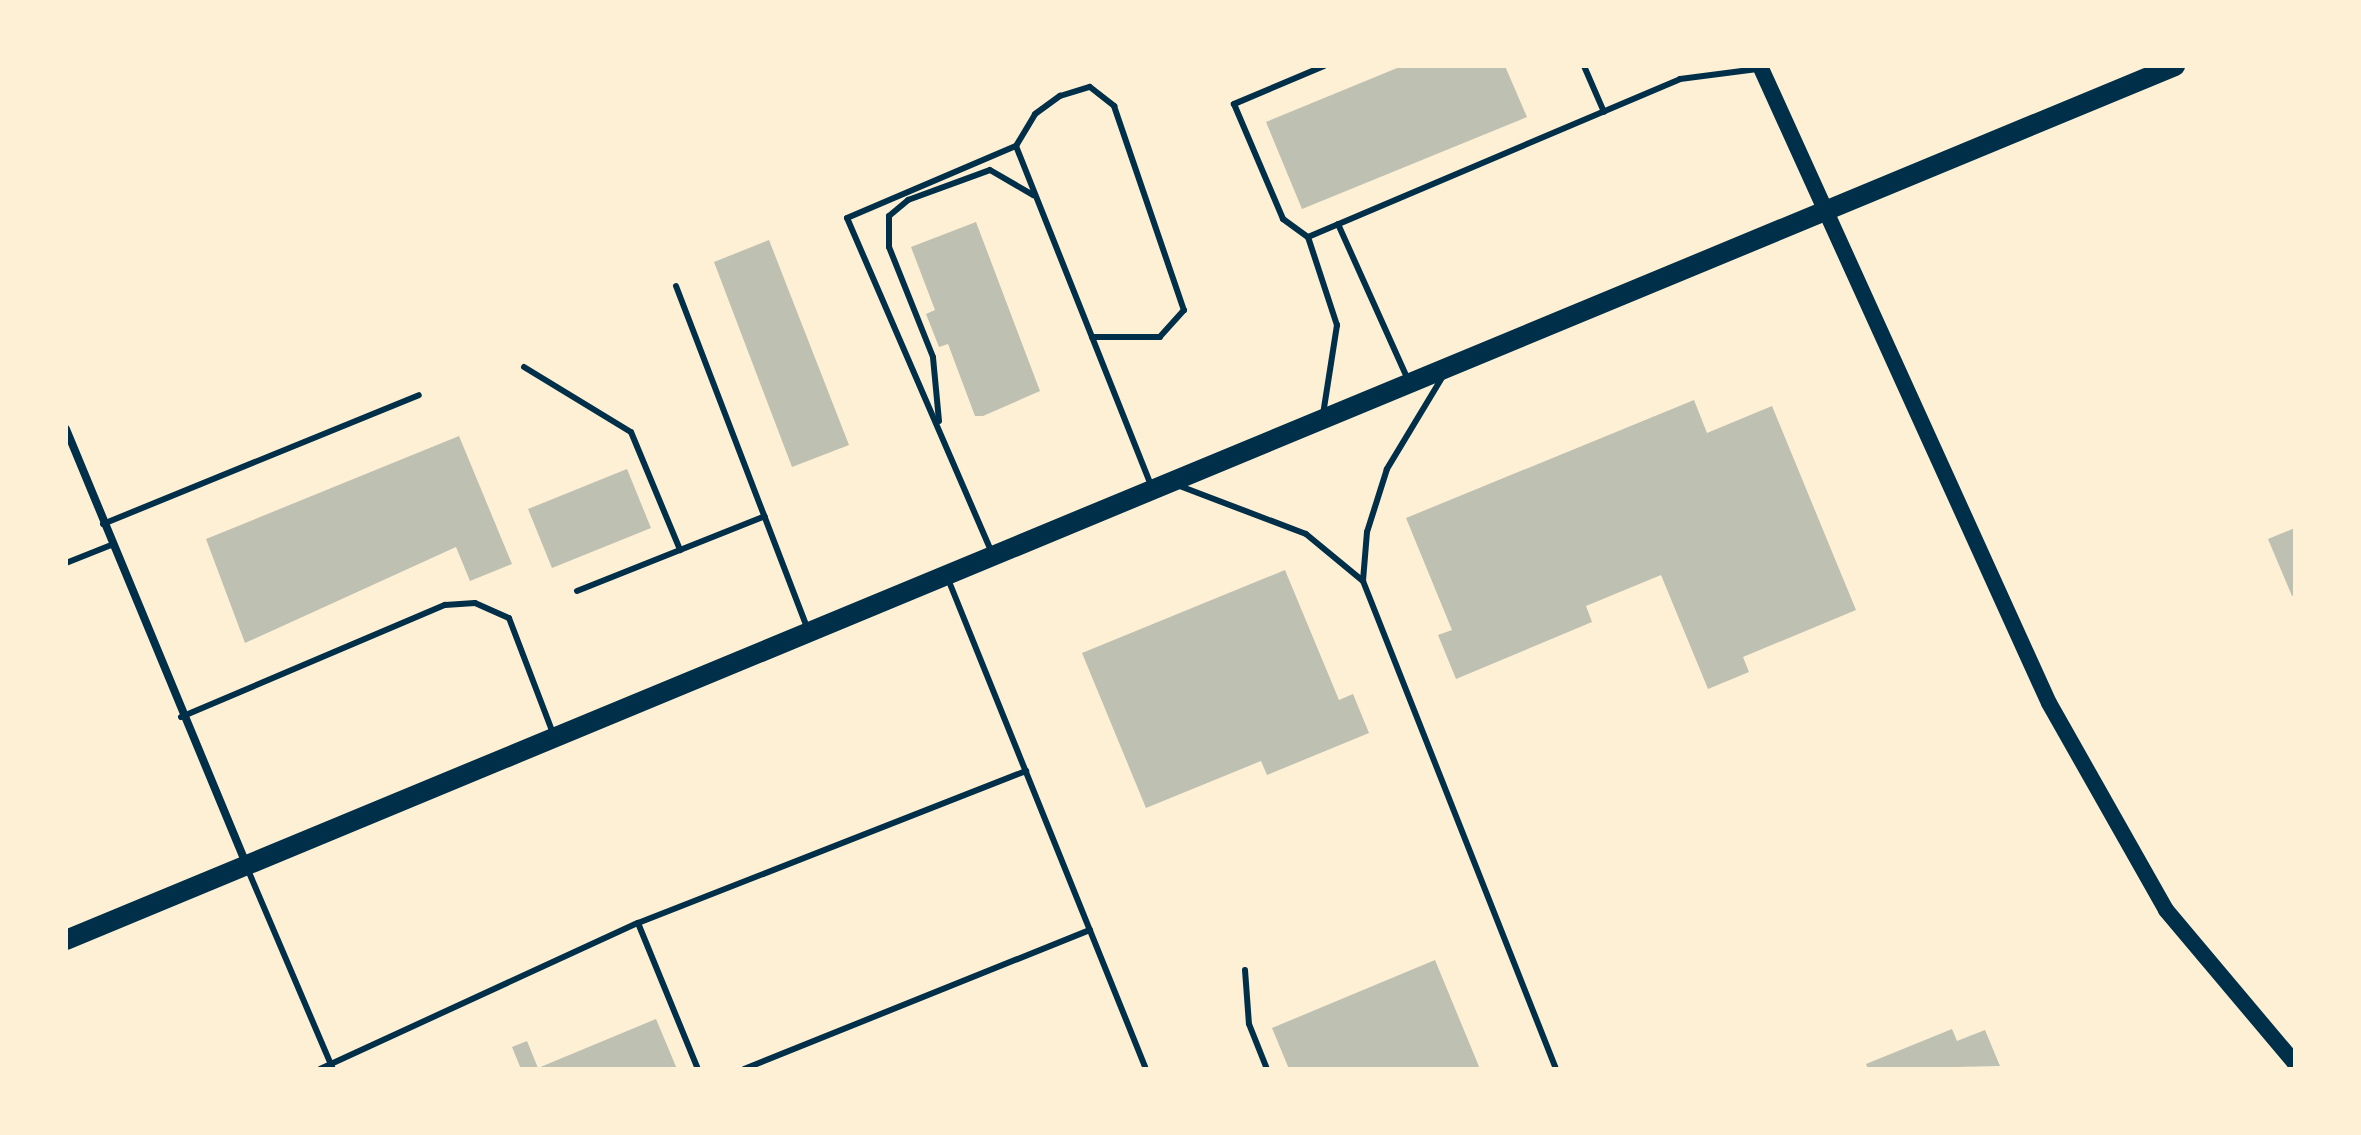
<!DOCTYPE html>
<html>
<head>
<meta charset="utf-8">
<style>
  body { margin:0 }
  #map { position:relative; width:2361px; height:1135px; overflow:hidden; background:#fdf0d5; font-family:"Open Sans",sans-serif }
  div>[style] { position:absolute }
  .building>* { inset:0; background:#bec0b2 }
  .service>* { height:6px; margin:-3px; padding:0 3px; transform-origin:3px; border-radius:3px; background:#003049 }
  .minor>* { height:8px; margin:-4px; padding:0 4px; transform-origin:4px; border-radius:4px; background:#003049 }
  .secondary>* { height:16px; margin:-8px; padding:0 8px; transform-origin:8px; border-radius:8px; background:#003049 }
  .primary>* { height:20px; margin:-10px; padding:0 10px; transform-origin:10px; border-radius:10px; background:#003049 }
  span { translate:-50% -50%; white-space:nowrap; text-align:center; line-height:1.15; -webkit-text-stroke:6px #fdf0d5; paint-order:stroke }
  .frame { position:absolute; inset:0; border:68px solid #fdf0d5; pointer-events:none }
</style>
</head>
<body>
<div id="map">
  <div class="building">
    <i style="clip-path:polygon(1402px 66px,1505px 66px,1527px 117px,1302px 209px,1266px 122px)"></i>
    <i style="clip-path:polygon(976px 222px,1040px 391px,983px 416px,975px 416px,948px 344px,939px 347px,926px 314px,935px 310px,911px 247px)"></i>
    <i style="clip-path:polygon(769px 240px,849px 445px,792px 467px,714px 262px)"></i>
    <i style="clip-path:polygon(1694px 400px,1707px 433px,1772px 406px,1856px 610px,1743px 657px,1749px 672px,1708px 689px,1661px 575px,1586px 606px,1592px 622px,1456px 679px,1438px 635px,1452px 630px,1406px 518px)"></i>
    <i style="clip-path:polygon(459px 436px,512px 564px,470px 581px,456px 547px,245px 643px,206px 539px)"></i>
    <i style="clip-path:polygon(627px 469px,651px 528px,552px 568px,528px 509px)"></i>
    <i style="clip-path:polygon(2295px 528px,2295px 594px,2292px 596px,2268px 539px)"></i>
    <i style="clip-path:polygon(1285px 570px,1339px 700px,1353px 694px,1369px 733px,1267px 775px,1261px 761px,1146px 808px,1082px 653px)"></i>
    <i style="clip-path:polygon(1435px 960px,1480px 1069px,1289px 1069px,1272px 1028px)"></i>
    <i style="clip-path:polygon(656px 1019px,677px 1069px,521px 1069px,512px 1047px,527px 1041px,538px 1068px)"></i>
    <i style="clip-path:polygon(1952px 1029px,1957px 1041px,1985px 1030px,2000px 1066px,1868px 1069px,1866px 1064px)"></i>
  </div>
  <div class="service">
    <i style="left:1324px;top:66px;width:98px;rotate:157.1deg"></i>
    <i style="left:1234px;top:104px;width:125px;rotate:66.9deg"></i>
    <i style="left:1283px;top:219px;width:31px;rotate:36deg"></i>
    <i style="left:1308px;top:237px;width:404px;rotate:-23deg"></i>
    <i style="left:1680px;top:79px;width:78px;rotate:-7.4deg"></i>
    <i style="left:1584px;top:66px;width:50px;rotate:66.5deg"></i>
    <i style="left:1016px;top:146px;width:37px;rotate:-59deg"></i>
    <i style="left:1035px;top:114px;width:31px;rotate:-36deg"></i>
    <i style="left:1060px;top:96px;width:31px;rotate:-17deg"></i>
    <i style="left:1090px;top:87px;width:31px;rotate:38deg"></i>
    <i style="left:1114px;top:106px;width:216px;rotate:71.1deg"></i>
    <i style="left:1184px;top:310px;width:36px;rotate:132deg"></i>
    <i style="left:1160px;top:337px;width:68px;rotate:180deg"></i>
    <i style="left:1338px;top:224px;width:173px;rotate:65.8deg"></i>
    <i style="left:1308px;top:237px;width:93px;rotate:71.8deg"></i>
    <i style="left:1337px;top:325px;width:90px;rotate:98.9deg"></i>
    <i style="left:676px;top:286px;width:368px;rotate:69deg"></i>
    <i style="left:524px;top:367px;width:125px;rotate:31.3deg"></i>
    <i style="left:631px;top:432px;width:128px;rotate:67.4deg"></i>
    <i style="left:1443px;top:376px;width:109px;rotate:121.1deg"></i>
    <i style="left:1387px;top:469px;width:66px;rotate:107.6deg"></i>
    <i style="left:1367px;top:532px;width:49px;rotate:94.7deg"></i>
    <i style="left:1363px;top:581px;width:525px;rotate:68.42deg"></i>
    <i style="left:939px;top:421px;width:64px;rotate:-95.4deg"></i>
    <i style="left:933px;top:357px;width:118px;rotate:-111.8deg"></i>
    <i style="left:889px;top:247px;width:31px;rotate:-90deg"></i>
    <i style="left:889px;top:216px;width:25px;rotate:-40deg"></i>
    <i style="left:908px;top:200px;width:87px;rotate:-20.1deg"></i>
    <i style="left:990px;top:170px;width:50px;rotate:30.2deg"></i>
    <i style="left:1177px;top:485px;width:138px;rotate:20.8deg"></i>
    <i style="left:1306px;top:534px;width:74px;rotate:39.5deg"></i>
    <i style="left:103px;top:524px;width:341px;rotate:-22.2deg"></i>
    <i style="left:992px;top:553px;width:365px;rotate:-113.4deg"></i>
    <i style="left:847px;top:218px;width:184px;rotate:-23.1deg"></i>
    <i style="left:1016px;top:146px;width:365px;rotate:68.3deg"></i>
    <i style="left:66px;top:563px;width:48px;rotate:-21.8deg"></i>
    <i style="left:948px;top:579px;width:528px;rotate:68deg"></i>
    <i style="left:577px;top:591px;width:202px;rotate:-21.7deg"></i>
    <i style="left:181px;top:717px;width:287px;rotate:-23deg"></i>
    <i style="left:445px;top:605px;width:30px;rotate:-4deg"></i>
    <i style="left:475px;top:603px;width:37px;rotate:24deg"></i>
    <i style="left:509px;top:618px;width:126px;rotate:69.1deg"></i>
    <i style="left:248px;top:870px;width:216px;rotate:66.9deg"></i>
    <i style="left:638px;top:923px;width:158px;rotate:67.7deg"></i>
    <i style="left:1245px;top:970px;width:54px;rotate:85.8deg"></i>
    <i style="left:1249px;top:1024px;width:48px;rotate:68.2deg"></i>
    <i style="left:320px;top:1069px;width:350px;rotate:-24.7deg"></i>
    <i style="left:638px;top:923px;width:417px;rotate:-21.4deg"></i>
    <i style="left:744px;top:1069px;width:373px;rotate:-21.9deg"></i>
  </div>
  <div class="minor">
    <i style="left:66px;top:429px;width:471px;rotate:67.5deg"></i>
  </div>
  <div class="secondary">
    <i style="left:1760px;top:66px;width:699px;rotate:65.6deg"></i>
    <i style="left:2049px;top:703px;width:238px;rotate:60.5deg"></i>
    <i style="left:2166px;top:910px;width:200px;rotate:49.9deg"></i>
  </div>
  <div class="primary">
    <i style="left:66px;top:940px;width:2283px;rotate:-22.51deg"></i>
  </div>
  <div class="frame"></div>
</div>
</body>
</html>
